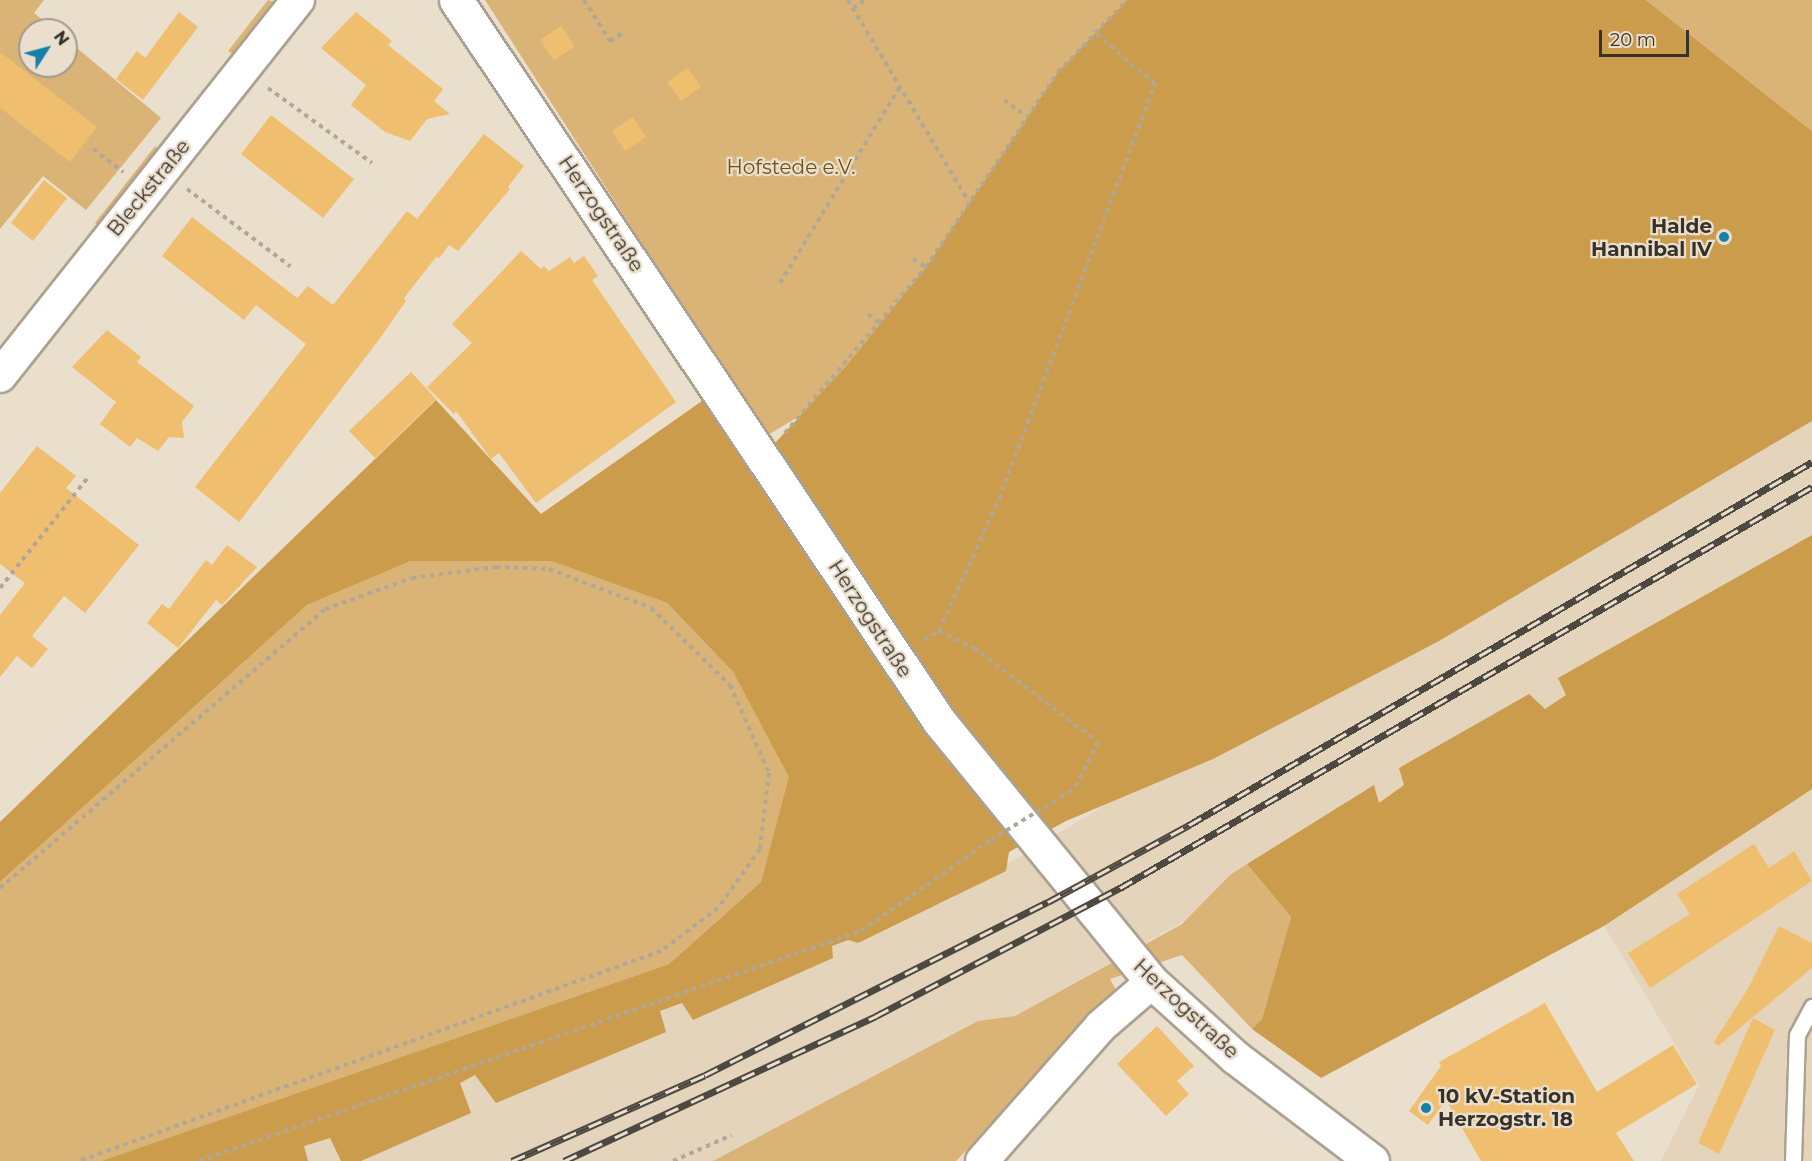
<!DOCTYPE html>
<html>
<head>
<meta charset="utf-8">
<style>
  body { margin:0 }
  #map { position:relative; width:1812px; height:1161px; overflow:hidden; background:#eadecd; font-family:Montserrat,sans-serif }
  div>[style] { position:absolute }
  .built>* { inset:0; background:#e4d4bc }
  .green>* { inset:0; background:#dab476 }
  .forest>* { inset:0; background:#cb9c4b }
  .building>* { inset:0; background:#efbe6e }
  .path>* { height:4px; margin-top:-2px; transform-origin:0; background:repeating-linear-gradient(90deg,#b0a799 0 4.5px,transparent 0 9px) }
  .roads { filter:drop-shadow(2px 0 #aca190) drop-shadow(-2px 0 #aca190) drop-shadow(0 2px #aca190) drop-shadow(0 -2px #aca190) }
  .lane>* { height:15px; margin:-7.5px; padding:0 7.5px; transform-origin:7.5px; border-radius:7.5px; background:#fff }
  .street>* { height:32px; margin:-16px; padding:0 16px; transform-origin:16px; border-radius:16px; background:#fff }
  .secondary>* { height:33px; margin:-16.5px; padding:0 16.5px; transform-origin:16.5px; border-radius:16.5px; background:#fff }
  .rail>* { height:7px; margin-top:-3.5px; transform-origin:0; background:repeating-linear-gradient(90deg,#eadecd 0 14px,#4d4840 0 28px); box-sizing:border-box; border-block:2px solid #4d4840 }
  .path-bridge>* { height:4px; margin-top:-2px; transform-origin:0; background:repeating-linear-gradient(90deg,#b0a799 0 4.5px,transparent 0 9px) }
  .dots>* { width:16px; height:16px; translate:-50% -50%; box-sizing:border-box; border:3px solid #eadecd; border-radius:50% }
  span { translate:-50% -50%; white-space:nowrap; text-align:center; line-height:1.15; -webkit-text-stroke:4.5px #eadecd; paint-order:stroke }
  .park-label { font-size:20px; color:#715113 }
  .street-label { font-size:20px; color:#36322b }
  .poi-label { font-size:20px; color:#36322b; font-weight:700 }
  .right { translate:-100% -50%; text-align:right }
  .left { translate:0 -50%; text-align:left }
  .north { position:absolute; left:18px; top:18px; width:60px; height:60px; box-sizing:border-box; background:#eadecd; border:2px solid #a2998c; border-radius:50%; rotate:54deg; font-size:16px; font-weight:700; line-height:24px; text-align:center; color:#36322b }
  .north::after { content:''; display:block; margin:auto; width:21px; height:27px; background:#1780a9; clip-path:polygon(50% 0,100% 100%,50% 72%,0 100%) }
  .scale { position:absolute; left:1599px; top:30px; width:90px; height:27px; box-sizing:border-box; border:3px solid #36322b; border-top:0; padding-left:8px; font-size:18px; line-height:21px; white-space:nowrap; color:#36322b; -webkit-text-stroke:4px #eadecd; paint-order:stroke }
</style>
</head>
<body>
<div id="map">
  <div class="built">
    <i style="clip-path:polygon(1812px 421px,1812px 544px,1552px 714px,1015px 1016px,978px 1021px,752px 1161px,242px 1161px,945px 902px,1161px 771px,1401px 641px,1439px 641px)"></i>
    <i style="clip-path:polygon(1812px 789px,1812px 1161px,1661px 1161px,1699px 1085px,1604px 926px)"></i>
  </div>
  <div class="green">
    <i style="clip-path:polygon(0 0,44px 0,34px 13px,55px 30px,30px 30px,30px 66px,66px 66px,66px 39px,161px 118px,86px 210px,43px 176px,0 229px)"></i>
    <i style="clip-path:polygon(268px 0,277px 3px,235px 56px,228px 51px)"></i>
    <i style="clip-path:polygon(485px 0,1127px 0,1058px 72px,926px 267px,846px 366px,803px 414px,766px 436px)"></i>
    <i style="clip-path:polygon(1646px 0,1812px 0,1812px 131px)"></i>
    <i style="clip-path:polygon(155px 146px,162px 151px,101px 229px,95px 223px)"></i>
    <i style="clip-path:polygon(411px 561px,551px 561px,667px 603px,733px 672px,790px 777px,761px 882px,669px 964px,101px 1161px,0 1161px,0 882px,307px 605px)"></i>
    <i style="clip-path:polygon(1247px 864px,1291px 917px,1262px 1019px,1252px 1029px,1182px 955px,1110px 979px,1117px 992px,956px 1161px,713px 1161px,978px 1021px,1015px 1016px,1182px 924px,1230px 875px)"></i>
  </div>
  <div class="forest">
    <i style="clip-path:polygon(1127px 0,1646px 0,1812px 131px,1812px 421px,1439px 641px,1213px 759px,1066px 821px,1009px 852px,1006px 871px,858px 943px,848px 940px,832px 946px,833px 958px,693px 1020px,682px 1003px,660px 1011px,666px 1032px,496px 1103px,475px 1075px,460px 1083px,471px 1113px,361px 1161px,341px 1161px,330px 1138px,304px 1146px,308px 1161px,101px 1161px,669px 964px,761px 882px,789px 777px,733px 672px,667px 603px,551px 561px,411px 561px,307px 605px,0 882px,0 822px,436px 400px,541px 514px,702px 401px,764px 455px,846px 366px,926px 267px,1058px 72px)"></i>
    <i style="clip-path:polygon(1812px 535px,1812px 789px,1604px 926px,1321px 1078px,1252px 1029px,1262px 1019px,1291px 917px,1247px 864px,1374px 785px,1379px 803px,1404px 785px,1399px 768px,1529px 694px,1545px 709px,1566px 695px,1558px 678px)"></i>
  </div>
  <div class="building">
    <i style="clip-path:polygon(179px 12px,198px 27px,143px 100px,116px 79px,137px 51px,145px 58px)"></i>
    <i style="clip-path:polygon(356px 12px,392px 41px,388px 45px,443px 89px,434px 101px,450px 114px,427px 119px,410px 141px,385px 132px,351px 105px,366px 85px,321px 48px)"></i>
    <i style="clip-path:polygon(561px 26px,575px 47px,554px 60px,540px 40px)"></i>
    <i style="clip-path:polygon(0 52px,97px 127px,70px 162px,0 108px)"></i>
    <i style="clip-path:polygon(688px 68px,701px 87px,681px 101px,667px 82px)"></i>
    <i style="clip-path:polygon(271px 115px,354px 179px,323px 218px,241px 154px)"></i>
    <i style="clip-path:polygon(633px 117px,646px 137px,625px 151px,612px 131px)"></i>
    <i style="clip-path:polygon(484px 134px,524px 166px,508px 187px,510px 189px,458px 251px,449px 245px,439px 258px,436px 257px,404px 298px,406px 301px,378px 341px,239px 522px,195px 487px,306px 344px,256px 305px,244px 320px,162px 256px,192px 217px,297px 298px,308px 286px,333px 305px,407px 211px,417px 219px)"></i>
    <i style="clip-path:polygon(44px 180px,67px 198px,33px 241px,11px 223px)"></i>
    <i style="clip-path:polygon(521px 251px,541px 269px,544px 266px,549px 271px,570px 257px,574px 263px,584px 256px,598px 276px,592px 280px,676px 402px,536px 503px,499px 453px,491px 459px,456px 411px,454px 414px,427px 387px,472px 343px,452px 324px)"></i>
    <i style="clip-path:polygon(107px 330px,141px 357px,137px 362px,194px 406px,182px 422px,184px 438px,169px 437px,158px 451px,137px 438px,130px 447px,100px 424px,116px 402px,72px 367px)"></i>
    <i style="clip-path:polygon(411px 372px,436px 399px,375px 458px,349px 431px)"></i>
    <i style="clip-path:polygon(37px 446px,76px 476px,66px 488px,139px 545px,85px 613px,64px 596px,32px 636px,48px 649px,32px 668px,17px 656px,0 677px,0 615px,25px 583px,0 564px,0 493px)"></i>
    <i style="clip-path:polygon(227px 545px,257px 567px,222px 605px,216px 600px,178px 648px,147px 623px,162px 604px,169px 609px,206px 560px,212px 565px)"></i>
    <i style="clip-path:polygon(1754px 844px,1769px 868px,1794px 851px,1812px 881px,1650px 988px,1628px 953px,1690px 914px,1677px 894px)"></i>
    <i style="clip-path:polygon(1779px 926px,1812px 943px,1812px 968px,1718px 1046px,1714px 1042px,1749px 987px)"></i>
    <i style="clip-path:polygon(1545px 1003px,1597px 1092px,1673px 1045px,1697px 1084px,1616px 1133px,1634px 1161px,1481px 1161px,1446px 1100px,1428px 1125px,1409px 1111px,1441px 1066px,1439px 1062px)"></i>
    <i style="clip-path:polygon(1753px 1018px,1775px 1030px,1719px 1154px,1698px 1143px)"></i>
    <i style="clip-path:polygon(1157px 1026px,1194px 1066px,1177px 1081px,1189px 1094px,1166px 1116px,1117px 1064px)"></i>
  </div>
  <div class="path">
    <i style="left:584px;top:0;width:49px;rotate:57.6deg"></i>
    <i style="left:610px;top:41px;width:17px;rotate:-33deg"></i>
    <i style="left:848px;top:0;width:235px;rotate:59.1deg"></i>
    <i style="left:853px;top:8px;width:14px;rotate:-34deg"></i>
    <i style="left:268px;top:88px;width:128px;rotate:35.8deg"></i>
    <i style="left:1004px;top:100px;width:27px;rotate:36deg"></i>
    <i style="left:93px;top:149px;width:38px;rotate:37deg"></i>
    <i style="left:187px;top:189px;width:129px;rotate:36.8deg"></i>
    <i style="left:913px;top:259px;width:15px;rotate:32deg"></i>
    <i style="left:780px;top:283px;width:232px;rotate:-58.6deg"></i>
    <i style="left:868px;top:314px;width:16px;rotate:40deg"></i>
    <i style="left:785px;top:433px;width:218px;rotate:-49.7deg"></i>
    <i style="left:926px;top:267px;width:235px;rotate:-55.9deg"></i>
    <i style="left:1058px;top:72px;width:100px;rotate:-46.2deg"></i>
    <i style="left:0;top:588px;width:144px;rotate:-51.5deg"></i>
    <i style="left:939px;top:631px;width:145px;rotate:-65.6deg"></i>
    <i style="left:999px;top:499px;width:443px;rotate:-69.4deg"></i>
    <i style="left:1155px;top:84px;width:82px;rotate:-139.5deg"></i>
    <i style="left:924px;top:640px;width:17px;rotate:-31deg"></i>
    <i style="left:939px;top:631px;width:39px;rotate:26deg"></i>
    <i style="left:974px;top:648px;width:156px;rotate:37.2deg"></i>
    <i style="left:1098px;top:742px;width:51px;rotate:116.6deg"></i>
    <i style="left:0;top:888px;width:428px;rotate:-40.6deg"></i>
    <i style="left:325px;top:609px;width:92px;rotate:-19.6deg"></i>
    <i style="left:412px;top:578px;width:85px;rotate:-7.5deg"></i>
    <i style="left:496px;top:567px;width:53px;rotate:2.2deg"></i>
    <i style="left:549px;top:569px;width:109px;rotate:20.9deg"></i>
    <i style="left:651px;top:608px;width:110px;rotate:44.3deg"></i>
    <i style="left:730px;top:685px;width:96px;rotate:66.1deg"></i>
    <i style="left:769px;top:773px;width:77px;rotate:96.8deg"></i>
    <i style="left:760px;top:849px;width:72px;rotate:125.4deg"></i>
    <i style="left:718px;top:908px;width:71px;rotate:143deg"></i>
    <i style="left:661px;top:951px;width:619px;rotate:160.16deg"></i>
    <i style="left:199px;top:1161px;width:701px;rotate:-19.16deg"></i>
    <i style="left:861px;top:931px;width:159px;rotate:-35deg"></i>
    <i style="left:673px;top:1161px;width:64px;rotate:-23.8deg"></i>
  </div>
  <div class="roads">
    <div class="lane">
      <i style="left:1793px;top:1161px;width:126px;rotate:-88.2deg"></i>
      <i style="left:1797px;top:1035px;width:32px;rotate:-62deg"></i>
    </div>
    <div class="street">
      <i style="left:0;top:376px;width:480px;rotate:-51.6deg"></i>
      <i style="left:982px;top:1161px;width:180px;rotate:-48.6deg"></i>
      <i style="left:1101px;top:1026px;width:67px;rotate:-40.8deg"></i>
    </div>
    <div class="secondary">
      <i style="left:456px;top:0;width:868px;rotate:56.18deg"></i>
      <i style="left:939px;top:721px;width:337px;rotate:50.8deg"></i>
      <i style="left:1152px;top:982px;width:112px;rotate:42.1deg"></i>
      <i style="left:1235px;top:1057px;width:172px;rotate:37.2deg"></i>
    </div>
  </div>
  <div class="rail">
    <i style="left:512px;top:1161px;width:211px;rotate:-24deg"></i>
    <i style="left:705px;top:1075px;width:384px;rotate:-26.8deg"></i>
    <i style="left:1048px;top:902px;width:161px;rotate:-28.6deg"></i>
    <i style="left:1189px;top:825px;width:721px;rotate:-30.23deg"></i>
    <i style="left:564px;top:1161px;width:344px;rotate:-24.9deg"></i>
    <i style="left:876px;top:1016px;width:276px;rotate:-27.7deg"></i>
    <i style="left:1120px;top:888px;width:800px;rotate:-30.09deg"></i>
  </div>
  <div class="path-bridge">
    <i style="left:991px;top:840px;width:99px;rotate:-31.8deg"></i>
  </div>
  <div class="dots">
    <i style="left:1724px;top:237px;background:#1780a9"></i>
    <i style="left:1426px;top:1108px;background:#1780a9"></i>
  </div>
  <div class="park-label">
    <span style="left:791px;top:167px">Hofstede e.V.</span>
  </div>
  <div class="street-label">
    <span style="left:149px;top:188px;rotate:-51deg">Bleckstraße</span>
    <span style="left:601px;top:214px;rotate:56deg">Herzogstraße</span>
    <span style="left:870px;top:619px;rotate:57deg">Herzogstraße</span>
    <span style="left:1186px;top:1009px;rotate:43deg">Herzogstraße</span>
  </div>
  <div class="poi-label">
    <span class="right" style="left:1712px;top:238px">Halde<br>Hannibal IV</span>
    <span class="left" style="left:1438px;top:1108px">10 kV-Station<br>Herzogstr. 18</span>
  </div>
  <div class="north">N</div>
  <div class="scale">20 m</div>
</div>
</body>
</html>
